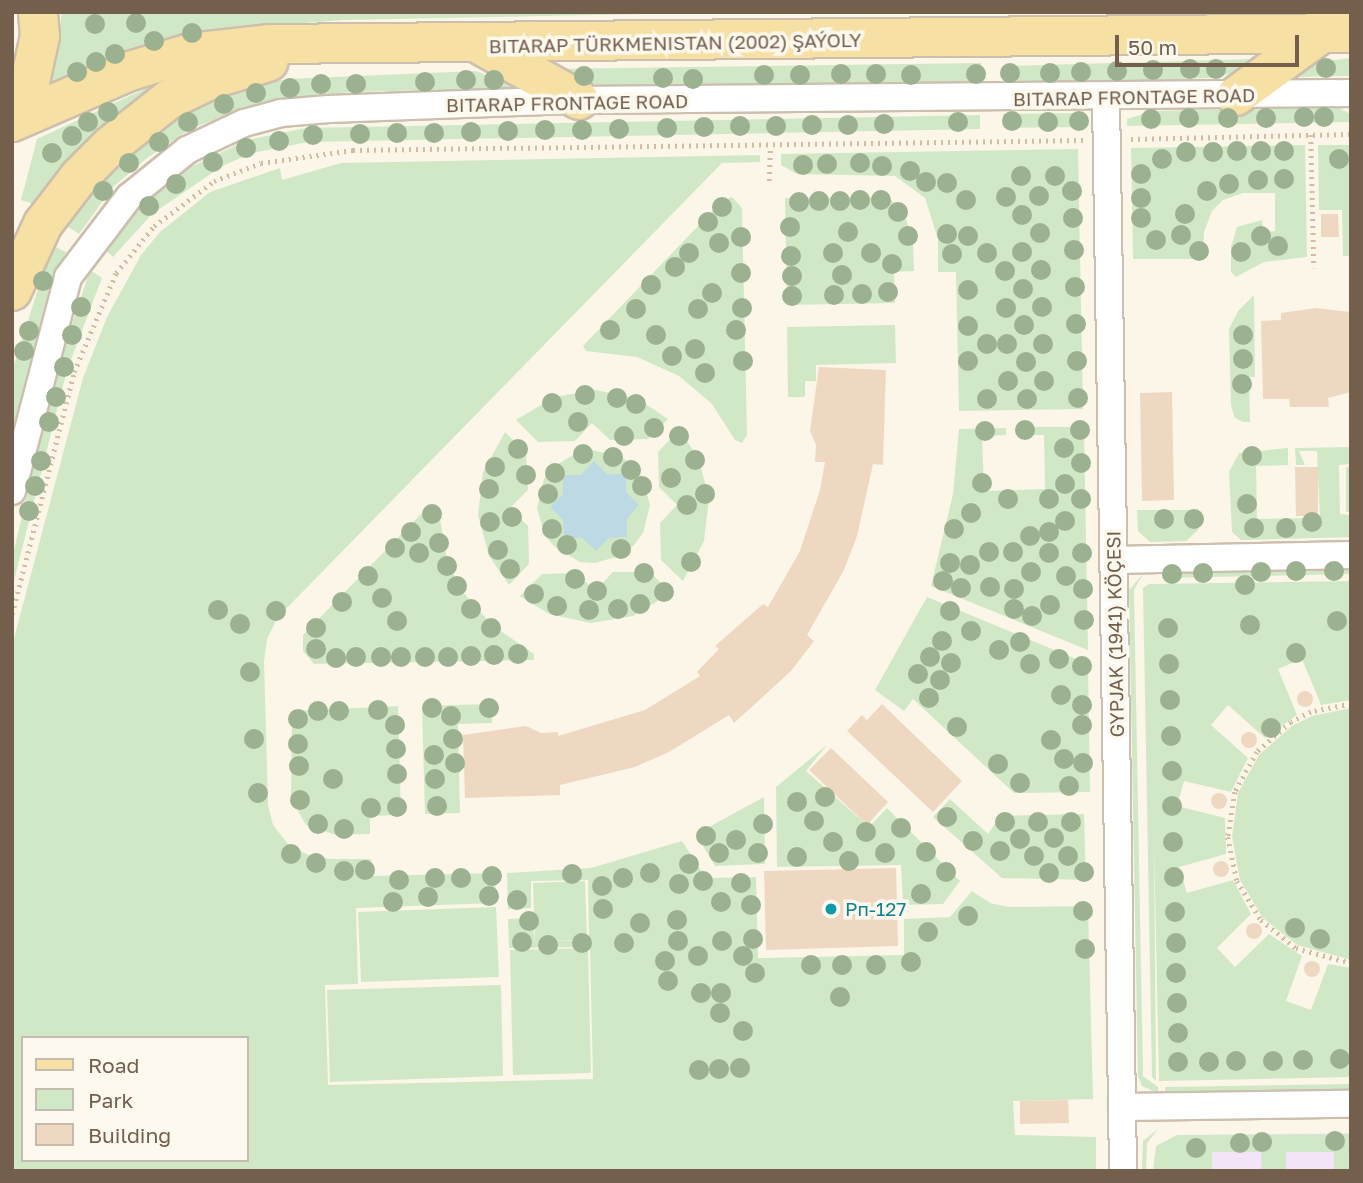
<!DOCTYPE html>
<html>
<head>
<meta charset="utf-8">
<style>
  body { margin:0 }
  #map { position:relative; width:1363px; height:1183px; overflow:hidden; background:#fbf6e8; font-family:"Golos Text",sans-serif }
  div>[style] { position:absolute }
  .education>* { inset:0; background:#f3e4f8 }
  .green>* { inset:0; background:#d1e8c7 }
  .water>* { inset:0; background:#bddae4 }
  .building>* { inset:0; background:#efd8c1 }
  .round { border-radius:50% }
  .path>* { height:4.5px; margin-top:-2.25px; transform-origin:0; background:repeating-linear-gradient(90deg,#d4bca4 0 2px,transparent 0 7px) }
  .roads { filter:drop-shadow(2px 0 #cdbfae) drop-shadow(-2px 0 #cdbfae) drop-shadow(0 2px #cdbfae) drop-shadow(0 -2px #cdbfae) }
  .street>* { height:26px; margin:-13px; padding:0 13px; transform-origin:13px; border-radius:13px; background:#fff }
  .primary>* { height:38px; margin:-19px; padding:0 19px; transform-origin:19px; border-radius:19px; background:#f6e0a4 }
  .trees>* { width:20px; height:20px; margin:-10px; border-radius:50%; background:#9cb18f }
  .dots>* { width:19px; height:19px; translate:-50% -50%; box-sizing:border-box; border:4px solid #fef9ee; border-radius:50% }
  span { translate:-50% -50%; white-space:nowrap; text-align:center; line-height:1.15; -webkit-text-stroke:7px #fef9ee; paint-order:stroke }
  .street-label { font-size:19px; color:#745f4d }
  .culture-label { font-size:19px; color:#0d838f }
  .left { translate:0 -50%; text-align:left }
  .frame { position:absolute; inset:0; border:14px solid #745f4d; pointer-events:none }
  .legend { position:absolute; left:21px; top:1036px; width:228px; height:126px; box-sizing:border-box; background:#fef9ee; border:2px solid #c7bbae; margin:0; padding:9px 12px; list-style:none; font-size:21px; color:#745f4d }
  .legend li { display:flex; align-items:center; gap:14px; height:35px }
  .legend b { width:35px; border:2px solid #c7bbae }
  .scale { position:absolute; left:1115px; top:35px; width:184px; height:32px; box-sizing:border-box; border:4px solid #745f4d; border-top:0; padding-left:9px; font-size:21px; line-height:24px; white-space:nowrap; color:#745f4d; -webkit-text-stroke:5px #fef9ee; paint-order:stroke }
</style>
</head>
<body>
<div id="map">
  <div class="education">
    <i style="clip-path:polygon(1351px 1133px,1351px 1171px,1178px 1171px,1178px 1135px)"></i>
  </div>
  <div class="green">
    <i style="clip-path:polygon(62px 12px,739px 12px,343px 20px,228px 29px,50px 93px)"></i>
    <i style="clip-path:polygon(1351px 58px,1351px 76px,1289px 77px,1318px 62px)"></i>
    <i style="clip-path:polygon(1254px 59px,1230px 74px,1211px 78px,1003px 84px,1003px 66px)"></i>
    <i style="clip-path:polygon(981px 63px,981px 82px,602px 87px,551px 69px)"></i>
    <i style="clip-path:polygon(476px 71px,520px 88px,351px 92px,258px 103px,190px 129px,147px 158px,113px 187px,79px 234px,64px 224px,103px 174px,182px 113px,217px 97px,286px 79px)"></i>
    <i style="clip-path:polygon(149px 87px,153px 93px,37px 205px,21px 200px,37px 139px)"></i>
    <i style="clip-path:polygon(1338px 108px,1351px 114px,1351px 122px,1127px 126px,1127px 119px,1152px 111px)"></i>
    <i style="clip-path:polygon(1075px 113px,1086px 127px,1004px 128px,1003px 114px)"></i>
    <i style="clip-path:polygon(980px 115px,980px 129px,308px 142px,253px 153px,224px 165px,152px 214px,113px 257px,103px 248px,142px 204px,191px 167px,247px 140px,306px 128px)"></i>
    <i style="clip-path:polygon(1305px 145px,1307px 257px,1264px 262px,1236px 277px,1231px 272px,1231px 247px,1237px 227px,1262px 220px,1263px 232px,1275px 231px,1275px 193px,1243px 193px,1223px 200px,1212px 211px,1204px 232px,1203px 259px,1133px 259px,1131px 148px)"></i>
    <i style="clip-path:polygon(1318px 145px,1351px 145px,1351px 256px,1343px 256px,1342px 210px,1319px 210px)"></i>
    <i style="clip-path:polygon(1078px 149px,1083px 409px,959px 411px,956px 272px,938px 272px,938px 239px,925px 198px,895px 176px,797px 174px,781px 165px,781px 154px)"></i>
    <i style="clip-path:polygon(evenodd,760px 155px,760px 162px,722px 163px,278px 617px,267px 639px,264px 662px,268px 805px,273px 825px,288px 844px,308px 855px,329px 859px,371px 859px,373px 876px,495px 873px,496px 903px,356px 908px,358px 984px,325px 985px,328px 1085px,593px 1079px,590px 947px,509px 948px,508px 919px,532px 918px,535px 942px,533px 883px,585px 881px,587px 940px,551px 941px,589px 941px,588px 880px,531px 881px,531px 908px,508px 909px,507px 873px,591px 868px,682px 841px,706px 878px,756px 877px,758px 958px,904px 955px,904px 919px,950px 917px,972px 891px,990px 903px,1008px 907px,1088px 906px,1093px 1099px,1013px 1101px,1015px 1135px,1096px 1137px,1096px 1171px,12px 1171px,12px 646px,83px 378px,107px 317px,141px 255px,160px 232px,210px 192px,280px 168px,282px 180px,341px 163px,760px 155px,23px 1038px,247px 1038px,247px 1160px,23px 1160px,23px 1038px)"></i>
    <i style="clip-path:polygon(732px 197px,742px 208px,747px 435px,742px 443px,735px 440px,712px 404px,679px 376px,637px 357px,586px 351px,583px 346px,722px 201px)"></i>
    <i style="clip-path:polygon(888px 197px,904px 212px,913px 243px,914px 271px,894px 272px,895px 303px,787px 305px,785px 198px)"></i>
    <i style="clip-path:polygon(52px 245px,66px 252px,49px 290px,12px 431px,12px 371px)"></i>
    <i style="clip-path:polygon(90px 270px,102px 278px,67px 370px,12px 589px,12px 558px,58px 366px)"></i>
    <i style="clip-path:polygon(1254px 295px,1255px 377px,1249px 377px,1250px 422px,1243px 422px,1235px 418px,1231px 406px,1229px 329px,1238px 311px)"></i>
    <i style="clip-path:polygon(895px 325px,896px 363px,816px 365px,816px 381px,805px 381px,805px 397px,788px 397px,787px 327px)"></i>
    <i style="clip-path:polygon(596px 390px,638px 399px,668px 419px,648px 439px,610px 440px,592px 423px,575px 441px,538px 442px,516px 420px,554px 397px)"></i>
    <i style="clip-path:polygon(1019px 427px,1084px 427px,1088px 650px,931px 586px,953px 494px,959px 429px,1006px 428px,1006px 435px,982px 436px,984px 491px,1045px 489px,1044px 435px,1019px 435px)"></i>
    <i style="clip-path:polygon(679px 430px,698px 457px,709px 498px,704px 541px,683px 581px,661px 560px,660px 523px,677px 505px,659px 487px,658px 452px)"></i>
    <i style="clip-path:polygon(505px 432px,526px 453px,528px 490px,510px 508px,528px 526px,529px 564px,509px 585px,489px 556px,478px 515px,483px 472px)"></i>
    <i style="clip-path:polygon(1351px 447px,1351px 464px,1339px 465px,1340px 514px,1351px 515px,1351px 537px,1241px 540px,1232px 532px,1229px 472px,1239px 453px,1288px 448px,1288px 465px,1256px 466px,1257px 519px,1320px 518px,1317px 451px,1299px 451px,1305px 465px,1296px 465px,1295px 448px)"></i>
    <i style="clip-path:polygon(592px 450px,621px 457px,633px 465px,642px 477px,650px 505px,643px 533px,634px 545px,623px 555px,595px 563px,580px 562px,555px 547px,545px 536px,537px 508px,544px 479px,553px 467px,578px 452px)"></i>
    <i style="clip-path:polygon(1346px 467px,1351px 467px,1351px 512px,1346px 512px)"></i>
    <i style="clip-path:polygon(430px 509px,440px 519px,447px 560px,461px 590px,492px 625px,534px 654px,534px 660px,314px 664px,303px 651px,303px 635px,420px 515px)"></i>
    <i style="clip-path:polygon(1137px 510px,1198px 510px,1198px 530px,1186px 541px,1150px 542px,1138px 531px)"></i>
    <i style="clip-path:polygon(1351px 567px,1351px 574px,1162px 578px,1162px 570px)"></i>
    <i style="clip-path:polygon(613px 572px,650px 572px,671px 593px,633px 616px,591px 623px,549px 614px,520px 596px,542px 574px,577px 573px,595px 591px)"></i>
    <i style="clip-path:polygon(1143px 574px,1134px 590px,1143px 1076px,1158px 1087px,1158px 1093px,1142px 1086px,1138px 1076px,1129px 590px)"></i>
    <i style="clip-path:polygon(1351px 581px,1351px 700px,1321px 705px,1302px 659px,1278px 669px,1297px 715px,1265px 738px,1228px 705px,1211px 725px,1248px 758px,1231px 792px,1184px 781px,1177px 806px,1225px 818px,1226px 854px,1179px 867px,1187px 893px,1233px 880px,1251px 914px,1217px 948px,1235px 967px,1269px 934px,1302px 956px,1286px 1001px,1311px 1010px,1328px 964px,1351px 968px,1351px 1077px,1159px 1081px,1154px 842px,1156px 1081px,1152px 1077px,1143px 588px,1149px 584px)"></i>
    <i style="clip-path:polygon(927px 597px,1088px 664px,1090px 792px,1014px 793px,913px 699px,904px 711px,875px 690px)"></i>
    <i style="clip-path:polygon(492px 704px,492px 723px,458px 724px,460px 813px,425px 814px,422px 706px)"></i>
    <i style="clip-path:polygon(398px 706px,401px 815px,370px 816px,370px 834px,336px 835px,306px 825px,291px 799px,292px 711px)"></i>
    <i style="clip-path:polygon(1351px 708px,1351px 960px,1297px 945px,1263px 918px,1240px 880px,1232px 837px,1238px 793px,1259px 755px,1292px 726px,1312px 716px)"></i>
    <i style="clip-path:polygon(827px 745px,806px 771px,869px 827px,887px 808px,960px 881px,943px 904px,903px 905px,901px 865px,777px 867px,776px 787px)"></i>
    <i style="clip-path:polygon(764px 797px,765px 864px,715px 866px,696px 834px)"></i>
    <i style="clip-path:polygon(950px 799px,988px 834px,1000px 816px,1084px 814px,1086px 880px,1002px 878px,933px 817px)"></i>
    <i style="clip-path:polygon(496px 907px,499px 977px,361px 982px,358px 912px)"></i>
    <i style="clip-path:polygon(588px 948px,591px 1073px,513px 1075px,510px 950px)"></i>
    <i style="clip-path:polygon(501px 985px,503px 1076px,330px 1082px,327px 990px)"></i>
    <i style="clip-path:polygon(1351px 1084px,1351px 1089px,1165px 1092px,1165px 1087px)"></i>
    <i style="clip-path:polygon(1158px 1129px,1147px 1143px,1146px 1171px,1142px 1171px,1143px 1141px)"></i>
    <i style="clip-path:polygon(1351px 1134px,1351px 1171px,1334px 1171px,1334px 1152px,1286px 1152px,1286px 1171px,1262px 1171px,1261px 1152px,1212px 1152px,1212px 1171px,1153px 1171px,1156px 1146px,1177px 1135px)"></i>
  </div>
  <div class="water">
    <i style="clip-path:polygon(594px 461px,607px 474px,626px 474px,626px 492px,639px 505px,627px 519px,627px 537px,609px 538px,596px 551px,582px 538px,564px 538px,563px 520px,550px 507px,563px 494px,563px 475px,581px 475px)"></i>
  </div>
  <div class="building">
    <i style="clip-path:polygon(1321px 214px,1338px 214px,1339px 237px,1321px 237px)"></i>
    <i style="clip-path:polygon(1316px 308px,1351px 312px,1351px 392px,1328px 398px,1329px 407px,1290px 407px,1289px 399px,1263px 399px,1261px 321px,1281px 320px,1281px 313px)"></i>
    <i style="clip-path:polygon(819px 367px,886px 370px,883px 465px,873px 464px,857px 536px,844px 570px,807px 635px,814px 641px,791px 671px,734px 723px,729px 715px,669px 752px,635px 767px,560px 785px,560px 795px,465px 798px,463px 735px,526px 726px,541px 733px,558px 732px,558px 736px,645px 710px,700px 676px,697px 672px,719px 649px,715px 646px,763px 604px,768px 607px,800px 551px,820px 490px,825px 462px,815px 462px,816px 445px,810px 431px)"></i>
    <i style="clip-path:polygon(1172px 392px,1174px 500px,1142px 501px,1140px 393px)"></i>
    <i style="clip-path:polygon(1295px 467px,1318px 467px,1318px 516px,1296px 516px)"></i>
    <i class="round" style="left:1297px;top:691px;width:16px;height:16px"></i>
    <i style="clip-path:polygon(882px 704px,962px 781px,933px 812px,847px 731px,862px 715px,867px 720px)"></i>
    <i class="round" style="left:1241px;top:732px;width:16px;height:16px"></i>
    <i style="clip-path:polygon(831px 748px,888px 802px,867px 825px,809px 770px)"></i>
    <i class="round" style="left:1211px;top:793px;width:16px;height:16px"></i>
    <i class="round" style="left:1213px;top:861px;width:16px;height:16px"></i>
    <i style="clip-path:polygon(896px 868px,898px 946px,766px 950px,764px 871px)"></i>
    <i class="round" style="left:1246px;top:923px;width:16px;height:16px"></i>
    <i class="round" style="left:1304px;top:961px;width:16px;height:16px"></i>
    <i style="clip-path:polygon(1068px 1100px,1069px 1123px,1020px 1124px,1020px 1101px)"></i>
  </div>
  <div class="path">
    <i style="left:1311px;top:135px;width:133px;rotate:88.7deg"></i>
    <i style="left:1131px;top:139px;width:220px;rotate:-1.3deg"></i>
    <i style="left:769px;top:181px;width:35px;rotate:-88deg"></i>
    <i style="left:12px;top:614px;width:250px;rotate:-75.6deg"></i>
    <i style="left:74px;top:372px;width:108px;rotate:-67deg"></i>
    <i style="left:116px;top:273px;width:60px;rotate:-51deg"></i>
    <i style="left:154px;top:226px;width:75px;rotate:-36.9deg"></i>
    <i style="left:214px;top:181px;width:50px;rotate:-21deg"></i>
    <i style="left:261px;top:163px;width:93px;rotate:-8deg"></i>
    <i style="left:353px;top:150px;width:731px;rotate:-0.78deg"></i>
    <i style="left:1351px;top:704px;width:41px;rotate:168.7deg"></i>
    <i style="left:1311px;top:712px;width:22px;rotate:153deg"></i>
    <i style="left:1291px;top:722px;width:45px;rotate:138.6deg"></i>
    <i style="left:1257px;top:752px;width:46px;rotate:118.8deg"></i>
    <i style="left:1235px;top:792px;width:46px;rotate:98.8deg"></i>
    <i style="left:1228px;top:837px;width:45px;rotate:78.4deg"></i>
    <i style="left:1237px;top:881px;width:46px;rotate:58.4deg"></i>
    <i style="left:1261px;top:920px;width:45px;rotate:38.7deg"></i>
    <i style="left:1296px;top:948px;width:57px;rotate:15.3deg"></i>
  </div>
  <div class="roads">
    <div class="street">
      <i style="left:1106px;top:98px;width:1073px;rotate:89.09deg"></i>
      <i style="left:12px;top:491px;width:221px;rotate:-75.3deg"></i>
      <i style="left:68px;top:277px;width:101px;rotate:-52.7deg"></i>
      <i style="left:129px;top:197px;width:75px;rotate:-39deg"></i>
      <i style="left:187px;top:150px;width:63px;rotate:-25.3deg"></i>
      <i style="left:244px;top:123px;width:38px;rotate:-15deg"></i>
      <i style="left:281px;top:113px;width:48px;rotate:-4.8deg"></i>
      <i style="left:329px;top:109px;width:250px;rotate:-2.1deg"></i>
      <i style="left:579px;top:100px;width:772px;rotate:-0.52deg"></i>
      <i style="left:1114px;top:560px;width:237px;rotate:-1.2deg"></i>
      <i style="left:1122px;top:1107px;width:229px;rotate:-0.8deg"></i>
    </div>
    <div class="primary">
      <i style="left:482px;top:46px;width:111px;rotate:29.1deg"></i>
      <i style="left:1236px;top:96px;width:107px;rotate:-36.2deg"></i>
      <i style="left:12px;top:117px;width:39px;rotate:-63deg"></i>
      <i style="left:30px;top:82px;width:47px;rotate:-77.7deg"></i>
      <i style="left:40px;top:36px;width:24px;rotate:-95deg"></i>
      <i style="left:12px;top:122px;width:129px;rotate:-23.4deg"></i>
      <i style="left:130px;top:71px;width:63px;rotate:-16.7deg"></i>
      <i style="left:190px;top:53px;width:81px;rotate:-6.4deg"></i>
      <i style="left:270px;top:44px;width:1081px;rotate:-0.58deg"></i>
      <i style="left:12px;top:291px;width:74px;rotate:-65.2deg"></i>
      <i style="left:43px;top:224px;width:59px;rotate:-52.5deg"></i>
      <i style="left:79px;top:177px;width:44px;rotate:-45deg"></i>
      <i style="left:110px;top:146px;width:74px;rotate:-38.4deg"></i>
      <i style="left:168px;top:100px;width:49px;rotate:-25.5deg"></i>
      <i style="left:212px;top:79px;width:59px;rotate:-16.9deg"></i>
    </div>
  </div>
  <div class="trees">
    <i style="left:136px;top:23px"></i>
    <i style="left:95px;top:24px"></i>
    <i style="left:192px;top:33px"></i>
    <i style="left:154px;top:41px"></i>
    <i style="left:115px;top:54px"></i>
    <i style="left:96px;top:62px"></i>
    <i style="left:1326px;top:68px"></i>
    <i style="left:1190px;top:69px"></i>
    <i style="left:1216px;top:69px"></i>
    <i style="left:1153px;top:70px"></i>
    <i style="left:1117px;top:71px"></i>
    <i style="left:77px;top:72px"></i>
    <i style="left:1081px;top:72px"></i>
    <i style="left:1010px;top:73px"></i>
    <i style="left:1050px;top:73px"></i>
    <i style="left:841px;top:74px"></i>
    <i style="left:876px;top:74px"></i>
    <i style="left:976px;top:74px"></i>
    <i style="left:764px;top:75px"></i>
    <i style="left:800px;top:75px"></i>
    <i style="left:911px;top:75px"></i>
    <i style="left:584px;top:76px"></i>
    <i style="left:663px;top:78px"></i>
    <i style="left:693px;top:79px"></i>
    <i style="left:466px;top:80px"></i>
    <i style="left:494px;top:80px"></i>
    <i style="left:425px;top:82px"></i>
    <i style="left:321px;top:84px"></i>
    <i style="left:356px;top:84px"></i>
    <i style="left:290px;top:88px"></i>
    <i style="left:256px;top:93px"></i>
    <i style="left:224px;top:104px"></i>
    <i style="left:108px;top:112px"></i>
    <i style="left:1304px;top:117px"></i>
    <i style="left:1324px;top:117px"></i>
    <i style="left:1189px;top:118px"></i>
    <i style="left:1228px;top:118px"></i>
    <i style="left:1266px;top:118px"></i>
    <i style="left:1151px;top:119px"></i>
    <i style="left:1012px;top:121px"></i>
    <i style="left:1079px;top:121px"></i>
    <i style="left:88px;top:122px"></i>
    <i style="left:188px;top:122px"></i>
    <i style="left:958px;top:122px"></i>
    <i style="left:1048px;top:122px"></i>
    <i style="left:884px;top:124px"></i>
    <i style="left:812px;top:125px"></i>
    <i style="left:848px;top:125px"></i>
    <i style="left:740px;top:126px"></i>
    <i style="left:776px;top:126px"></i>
    <i style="left:704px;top:127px"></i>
    <i style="left:667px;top:128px"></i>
    <i style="left:619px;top:129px"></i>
    <i style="left:545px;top:130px"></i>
    <i style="left:582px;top:130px"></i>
    <i style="left:508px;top:131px"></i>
    <i style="left:471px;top:132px"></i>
    <i style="left:397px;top:133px"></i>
    <i style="left:434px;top:133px"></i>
    <i style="left:360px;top:134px"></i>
    <i style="left:313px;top:135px"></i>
    <i style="left:72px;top:136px"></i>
    <i style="left:279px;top:141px"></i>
    <i style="left:159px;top:142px"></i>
    <i style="left:246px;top:148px"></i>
    <i style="left:1237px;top:151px"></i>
    <i style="left:1261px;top:151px"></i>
    <i style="left:1284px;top:151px"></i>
    <i style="left:1186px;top:152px"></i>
    <i style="left:1213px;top:152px"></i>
    <i style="left:52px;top:153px"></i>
    <i style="left:1162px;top:159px"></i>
    <i style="left:1339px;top:159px"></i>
    <i style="left:213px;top:162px"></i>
    <i style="left:129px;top:163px"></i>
    <i style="left:860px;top:163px"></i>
    <i style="left:827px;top:164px"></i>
    <i style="left:803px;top:165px"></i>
    <i style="left:882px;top:166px"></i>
    <i style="left:910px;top:171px"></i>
    <i style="left:1141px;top:174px"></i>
    <i style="left:1021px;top:176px"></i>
    <i style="left:1055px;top:176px"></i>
    <i style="left:1284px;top:179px"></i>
    <i style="left:1258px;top:180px"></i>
    <i style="left:926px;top:182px"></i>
    <i style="left:947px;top:183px"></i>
    <i style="left:176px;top:184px"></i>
    <i style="left:1229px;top:184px"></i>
    <i style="left:103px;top:191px"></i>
    <i style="left:1072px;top:191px"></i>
    <i style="left:1207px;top:191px"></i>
    <i style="left:1039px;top:196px"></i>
    <i style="left:1006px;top:197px"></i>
    <i style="left:1141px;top:198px"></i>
    <i style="left:860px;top:200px"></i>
    <i style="left:881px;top:200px"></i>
    <i style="left:966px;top:200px"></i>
    <i style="left:819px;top:201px"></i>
    <i style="left:840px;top:201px"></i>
    <i style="left:799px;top:202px"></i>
    <i style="left:149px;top:206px"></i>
    <i style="left:722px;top:207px"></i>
    <i style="left:898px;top:212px"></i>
    <i style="left:1185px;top:214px"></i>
    <i style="left:1022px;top:215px"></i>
    <i style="left:1073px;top:218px"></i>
    <i style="left:1141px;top:218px"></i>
    <i style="left:708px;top:222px"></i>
    <i style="left:790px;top:227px"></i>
    <i style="left:848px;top:232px"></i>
    <i style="left:1040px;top:233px"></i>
    <i style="left:947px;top:234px"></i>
    <i style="left:1181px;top:235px"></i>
    <i style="left:908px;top:236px"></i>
    <i style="left:968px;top:236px"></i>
    <i style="left:1261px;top:236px"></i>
    <i style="left:741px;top:237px"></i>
    <i style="left:1156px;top:240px"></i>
    <i style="left:719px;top:243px"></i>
    <i style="left:1278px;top:246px"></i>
    <i style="left:1074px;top:250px"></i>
    <i style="left:1199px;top:251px"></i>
    <i style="left:1022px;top:252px"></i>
    <i style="left:1241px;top:252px"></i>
    <i style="left:689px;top:253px"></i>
    <i style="left:833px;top:253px"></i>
    <i style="left:871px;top:253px"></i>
    <i style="left:987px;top:253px"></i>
    <i style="left:952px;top:254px"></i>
    <i style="left:791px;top:256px"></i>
    <i style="left:892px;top:264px"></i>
    <i style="left:675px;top:267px"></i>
    <i style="left:1041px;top:270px"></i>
    <i style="left:1005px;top:271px"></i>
    <i style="left:741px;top:273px"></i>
    <i style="left:842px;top:275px"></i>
    <i style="left:792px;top:276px"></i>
    <i style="left:43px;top:281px"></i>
    <i style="left:651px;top:285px"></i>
    <i style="left:1075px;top:287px"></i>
    <i style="left:1023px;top:289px"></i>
    <i style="left:968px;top:290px"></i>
    <i style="left:888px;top:292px"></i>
    <i style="left:712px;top:293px"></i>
    <i style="left:862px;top:294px"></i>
    <i style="left:834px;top:295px"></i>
    <i style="left:792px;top:296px"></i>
    <i style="left:81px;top:307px"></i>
    <i style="left:1042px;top:307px"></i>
    <i style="left:742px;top:308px"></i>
    <i style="left:1006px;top:308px"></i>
    <i style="left:636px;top:309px"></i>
    <i style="left:698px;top:309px"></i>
    <i style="left:1076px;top:324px"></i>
    <i style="left:1024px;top:325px"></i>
    <i style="left:968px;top:326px"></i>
    <i style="left:610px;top:330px"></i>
    <i style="left:736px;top:330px"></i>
    <i style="left:29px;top:331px"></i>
    <i style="left:72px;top:335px"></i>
    <i style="left:656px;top:335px"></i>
    <i style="left:1243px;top:335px"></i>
    <i style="left:987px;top:344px"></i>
    <i style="left:1007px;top:344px"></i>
    <i style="left:1043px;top:344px"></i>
    <i style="left:695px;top:349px"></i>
    <i style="left:24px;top:351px"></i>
    <i style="left:672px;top:356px"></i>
    <i style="left:1243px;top:359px"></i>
    <i style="left:743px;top:361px"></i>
    <i style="left:968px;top:361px"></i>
    <i style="left:1077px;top:361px"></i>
    <i style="left:1026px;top:362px"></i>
    <i style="left:64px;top:367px"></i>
    <i style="left:705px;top:373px"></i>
    <i style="left:1008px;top:381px"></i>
    <i style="left:1044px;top:381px"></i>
    <i style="left:1242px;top:384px"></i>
    <i style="left:585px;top:395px"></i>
    <i style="left:56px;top:397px"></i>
    <i style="left:617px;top:398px"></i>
    <i style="left:1078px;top:398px"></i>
    <i style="left:987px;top:399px"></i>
    <i style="left:1027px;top:399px"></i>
    <i style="left:552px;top:403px"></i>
    <i style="left:636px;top:404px"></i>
    <i style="left:49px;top:422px"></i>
    <i style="left:578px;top:422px"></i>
    <i style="left:654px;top:428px"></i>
    <i style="left:1025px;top:430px"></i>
    <i style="left:1080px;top:430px"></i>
    <i style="left:985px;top:431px"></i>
    <i style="left:624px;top:436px"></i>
    <i style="left:679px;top:436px"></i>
    <i style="left:1064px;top:448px"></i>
    <i style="left:518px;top:449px"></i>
    <i style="left:583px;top:454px"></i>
    <i style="left:1252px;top:456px"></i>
    <i style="left:613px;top:457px"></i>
    <i style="left:695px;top:460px"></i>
    <i style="left:41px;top:461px"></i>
    <i style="left:1081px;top:463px"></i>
    <i style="left:495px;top:467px"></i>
    <i style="left:631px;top:470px"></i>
    <i style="left:555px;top:473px"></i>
    <i style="left:526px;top:475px"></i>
    <i style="left:671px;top:478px"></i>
    <i style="left:982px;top:483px"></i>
    <i style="left:1065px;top:484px"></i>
    <i style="left:35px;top:486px"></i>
    <i style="left:642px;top:486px"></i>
    <i style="left:489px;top:489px"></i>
    <i style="left:548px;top:494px"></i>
    <i style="left:705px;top:494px"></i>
    <i style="left:1008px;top:499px"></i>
    <i style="left:1049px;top:499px"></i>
    <i style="left:1081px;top:499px"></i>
    <i style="left:1247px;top:504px"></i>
    <i style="left:687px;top:505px"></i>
    <i style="left:29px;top:511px"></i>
    <i style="left:971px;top:513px"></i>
    <i style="left:432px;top:514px"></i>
    <i style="left:512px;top:517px"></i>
    <i style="left:1164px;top:519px"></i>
    <i style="left:1194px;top:519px"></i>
    <i style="left:1065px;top:521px"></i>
    <i style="left:490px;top:522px"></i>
    <i style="left:1312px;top:522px"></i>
    <i style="left:1254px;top:528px"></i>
    <i style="left:1286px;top:528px"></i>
    <i style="left:552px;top:529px"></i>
    <i style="left:954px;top:529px"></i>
    <i style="left:411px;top:532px"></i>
    <i style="left:1049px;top:532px"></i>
    <i style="left:1030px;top:536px"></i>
    <i style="left:439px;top:543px"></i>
    <i style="left:567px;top:545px"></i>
    <i style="left:395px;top:548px"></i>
    <i style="left:621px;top:549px"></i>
    <i style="left:498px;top:550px"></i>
    <i style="left:989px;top:552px"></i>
    <i style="left:1013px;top:552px"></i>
    <i style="left:419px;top:553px"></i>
    <i style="left:1049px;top:553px"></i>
    <i style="left:1082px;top:553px"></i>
    <i style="left:691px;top:562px"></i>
    <i style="left:950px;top:563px"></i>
    <i style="left:970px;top:565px"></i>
    <i style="left:447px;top:566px"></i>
    <i style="left:510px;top:569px"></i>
    <i style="left:1296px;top:571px"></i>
    <i style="left:1334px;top:571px"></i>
    <i style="left:1031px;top:572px"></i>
    <i style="left:1261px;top:572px"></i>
    <i style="left:644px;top:573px"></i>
    <i style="left:1203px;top:573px"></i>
    <i style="left:1172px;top:574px"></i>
    <i style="left:368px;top:576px"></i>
    <i style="left:1066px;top:576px"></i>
    <i style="left:575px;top:579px"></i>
    <i style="left:943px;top:581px"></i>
    <i style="left:1245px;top:585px"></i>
    <i style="left:457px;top:586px"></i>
    <i style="left:990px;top:587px"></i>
    <i style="left:961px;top:588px"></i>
    <i style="left:1014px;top:589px"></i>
    <i style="left:1083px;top:589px"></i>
    <i style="left:597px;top:591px"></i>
    <i style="left:664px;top:592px"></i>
    <i style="left:534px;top:594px"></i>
    <i style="left:382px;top:598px"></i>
    <i style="left:342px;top:602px"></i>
    <i style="left:640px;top:604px"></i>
    <i style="left:1050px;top:605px"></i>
    <i style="left:557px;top:606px"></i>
    <i style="left:471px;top:609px"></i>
    <i style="left:618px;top:609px"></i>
    <i style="left:1014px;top:609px"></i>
    <i style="left:218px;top:610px"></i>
    <i style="left:589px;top:610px"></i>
    <i style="left:276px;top:611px"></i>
    <i style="left:950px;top:611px"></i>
    <i style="left:1032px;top:616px"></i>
    <i style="left:1084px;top:620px"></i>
    <i style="left:397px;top:621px"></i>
    <i style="left:1337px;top:621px"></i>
    <i style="left:240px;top:624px"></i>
    <i style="left:1250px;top:625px"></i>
    <i style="left:316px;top:628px"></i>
    <i style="left:491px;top:628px"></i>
    <i style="left:1168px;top:628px"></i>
    <i style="left:971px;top:631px"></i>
    <i style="left:942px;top:641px"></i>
    <i style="left:1020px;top:642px"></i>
    <i style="left:316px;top:649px"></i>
    <i style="left:999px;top:650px"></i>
    <i style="left:1296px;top:653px"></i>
    <i style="left:518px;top:654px"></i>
    <i style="left:494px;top:655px"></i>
    <i style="left:471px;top:656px"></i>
    <i style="left:356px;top:657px"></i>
    <i style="left:381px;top:657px"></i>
    <i style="left:401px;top:657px"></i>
    <i style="left:425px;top:657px"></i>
    <i style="left:448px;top:657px"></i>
    <i style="left:930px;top:657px"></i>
    <i style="left:336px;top:658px"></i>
    <i style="left:1059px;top:659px"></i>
    <i style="left:951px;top:663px"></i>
    <i style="left:1030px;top:664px"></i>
    <i style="left:1169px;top:664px"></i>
    <i style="left:1082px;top:666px"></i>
    <i style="left:250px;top:672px"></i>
    <i style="left:918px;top:674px"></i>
    <i style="left:940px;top:680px"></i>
    <i style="left:1061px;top:695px"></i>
    <i style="left:929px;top:698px"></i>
    <i style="left:1170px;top:700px"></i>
    <i style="left:1082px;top:705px"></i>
    <i style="left:432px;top:708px"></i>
    <i style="left:489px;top:708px"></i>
    <i style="left:378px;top:710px"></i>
    <i style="left:318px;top:711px"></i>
    <i style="left:339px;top:711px"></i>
    <i style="left:451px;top:716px"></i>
    <i style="left:298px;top:719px"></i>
    <i style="left:395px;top:725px"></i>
    <i style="left:1082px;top:725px"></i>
    <i style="left:957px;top:727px"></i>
    <i style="left:1271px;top:728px"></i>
    <i style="left:1171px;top:736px"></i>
    <i style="left:254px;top:739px"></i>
    <i style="left:453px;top:739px"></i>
    <i style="left:1051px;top:740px"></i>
    <i style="left:298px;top:744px"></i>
    <i style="left:396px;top:749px"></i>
    <i style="left:434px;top:755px"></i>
    <i style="left:1064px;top:759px"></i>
    <i style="left:455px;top:763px"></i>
    <i style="left:1083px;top:763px"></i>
    <i style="left:998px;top:764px"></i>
    <i style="left:299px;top:766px"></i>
    <i style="left:1172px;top:771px"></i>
    <i style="left:397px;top:774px"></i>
    <i style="left:333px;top:779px"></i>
    <i style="left:435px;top:779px"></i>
    <i style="left:1020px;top:783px"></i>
    <i style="left:1069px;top:786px"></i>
    <i style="left:258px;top:793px"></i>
    <i style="left:825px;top:797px"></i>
    <i style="left:300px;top:800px"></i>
    <i style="left:797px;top:802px"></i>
    <i style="left:437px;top:806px"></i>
    <i style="left:1172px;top:806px"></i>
    <i style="left:397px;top:807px"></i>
    <i style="left:371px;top:808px"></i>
    <i style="left:947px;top:817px"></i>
    <i style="left:814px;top:821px"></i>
    <i style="left:1005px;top:822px"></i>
    <i style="left:1038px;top:822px"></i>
    <i style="left:1071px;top:822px"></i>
    <i style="left:318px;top:824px"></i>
    <i style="left:763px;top:824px"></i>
    <i style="left:901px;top:828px"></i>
    <i style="left:344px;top:829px"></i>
    <i style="left:866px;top:832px"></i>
    <i style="left:706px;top:836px"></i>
    <i style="left:1054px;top:838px"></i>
    <i style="left:1020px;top:839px"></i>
    <i style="left:736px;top:840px"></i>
    <i style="left:973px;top:841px"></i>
    <i style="left:833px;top:842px"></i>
    <i style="left:1173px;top:842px"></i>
    <i style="left:1000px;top:851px"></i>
    <i style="left:926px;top:852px"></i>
    <i style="left:719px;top:853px"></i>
    <i style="left:758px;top:853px"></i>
    <i style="left:885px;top:853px"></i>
    <i style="left:291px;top:854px"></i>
    <i style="left:1034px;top:856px"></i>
    <i style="left:1068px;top:856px"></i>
    <i style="left:797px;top:857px"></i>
    <i style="left:849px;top:861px"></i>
    <i style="left:316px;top:863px"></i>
    <i style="left:689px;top:864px"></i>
    <i style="left:365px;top:870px"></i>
    <i style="left:344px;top:871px"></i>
    <i style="left:946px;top:872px"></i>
    <i style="left:1084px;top:872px"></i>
    <i style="left:650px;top:873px"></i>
    <i style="left:1049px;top:873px"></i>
    <i style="left:572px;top:874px"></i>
    <i style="left:492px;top:876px"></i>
    <i style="left:1174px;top:877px"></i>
    <i style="left:435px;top:878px"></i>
    <i style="left:461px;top:878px"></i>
    <i style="left:623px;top:878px"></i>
    <i style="left:399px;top:880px"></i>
    <i style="left:703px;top:881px"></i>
    <i style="left:741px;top:883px"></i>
    <i style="left:679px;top:884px"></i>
    <i style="left:602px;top:886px"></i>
    <i style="left:921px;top:894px"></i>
    <i style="left:489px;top:896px"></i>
    <i style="left:428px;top:897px"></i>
    <i style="left:517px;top:900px"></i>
    <i style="left:393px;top:902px"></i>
    <i style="left:721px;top:902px"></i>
    <i style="left:751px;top:905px"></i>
    <i style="left:603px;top:909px"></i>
    <i style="left:1083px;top:911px"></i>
    <i style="left:1175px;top:912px"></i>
    <i style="left:968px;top:916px"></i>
    <i style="left:677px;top:920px"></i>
    <i style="left:529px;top:921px"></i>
    <i style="left:640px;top:923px"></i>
    <i style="left:1295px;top:928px"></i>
    <i style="left:928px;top:932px"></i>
    <i style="left:753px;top:939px"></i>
    <i style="left:1320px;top:939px"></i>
    <i style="left:678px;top:941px"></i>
    <i style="left:722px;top:941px"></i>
    <i style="left:522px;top:942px"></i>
    <i style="left:582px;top:943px"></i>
    <i style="left:624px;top:943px"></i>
    <i style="left:1176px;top:943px"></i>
    <i style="left:548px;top:945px"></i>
    <i style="left:1085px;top:949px"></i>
    <i style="left:698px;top:956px"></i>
    <i style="left:743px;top:956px"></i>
    <i style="left:665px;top:961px"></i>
    <i style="left:911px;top:962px"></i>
    <i style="left:811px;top:965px"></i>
    <i style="left:842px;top:965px"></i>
    <i style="left:876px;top:965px"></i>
    <i style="left:755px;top:973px"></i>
    <i style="left:1176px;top:973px"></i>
    <i style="left:668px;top:981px"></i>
    <i style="left:701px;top:993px"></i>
    <i style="left:721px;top:993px"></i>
    <i style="left:840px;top:997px"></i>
    <i style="left:1177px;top:1003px"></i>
    <i style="left:720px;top:1013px"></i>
    <i style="left:743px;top:1031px"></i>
    <i style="left:1178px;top:1033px"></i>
    <i style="left:1340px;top:1059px"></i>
    <i style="left:1303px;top:1060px"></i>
    <i style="left:1236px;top:1061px"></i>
    <i style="left:1273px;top:1061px"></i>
    <i style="left:1178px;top:1062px"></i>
    <i style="left:1209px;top:1062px"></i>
    <i style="left:740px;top:1068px"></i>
    <i style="left:719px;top:1069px"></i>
    <i style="left:699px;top:1070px"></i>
    <i style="left:1335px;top:1141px"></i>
    <i style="left:1262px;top:1142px"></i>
    <i style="left:1240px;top:1143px"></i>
    <i style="left:1196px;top:1148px"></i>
  </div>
  <div class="dots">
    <i style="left:831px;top:909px;background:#0f9aa8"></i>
  </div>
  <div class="street-label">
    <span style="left:675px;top:43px;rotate:-1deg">BITARAP TÜRKMENISTAN (2002) ŞAÝOLY</span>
    <span style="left:1134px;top:97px;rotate:-1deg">BITARAP FRONTAGE ROAD</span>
    <span style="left:567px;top:103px;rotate:-1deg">BITARAP FRONTAGE ROAD</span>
    <span style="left:1115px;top:634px;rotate:-91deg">GYPJAK (1941) KÖÇESI</span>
  </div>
  <div class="culture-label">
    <span class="left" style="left:845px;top:909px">Рп-127</span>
  </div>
  <div class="frame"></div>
  <ul class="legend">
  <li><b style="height:9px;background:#f6e0a4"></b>Road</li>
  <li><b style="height:19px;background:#d1e8c7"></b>Park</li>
  <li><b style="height:19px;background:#efd8c1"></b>Building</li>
  </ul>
  <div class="scale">50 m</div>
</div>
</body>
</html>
